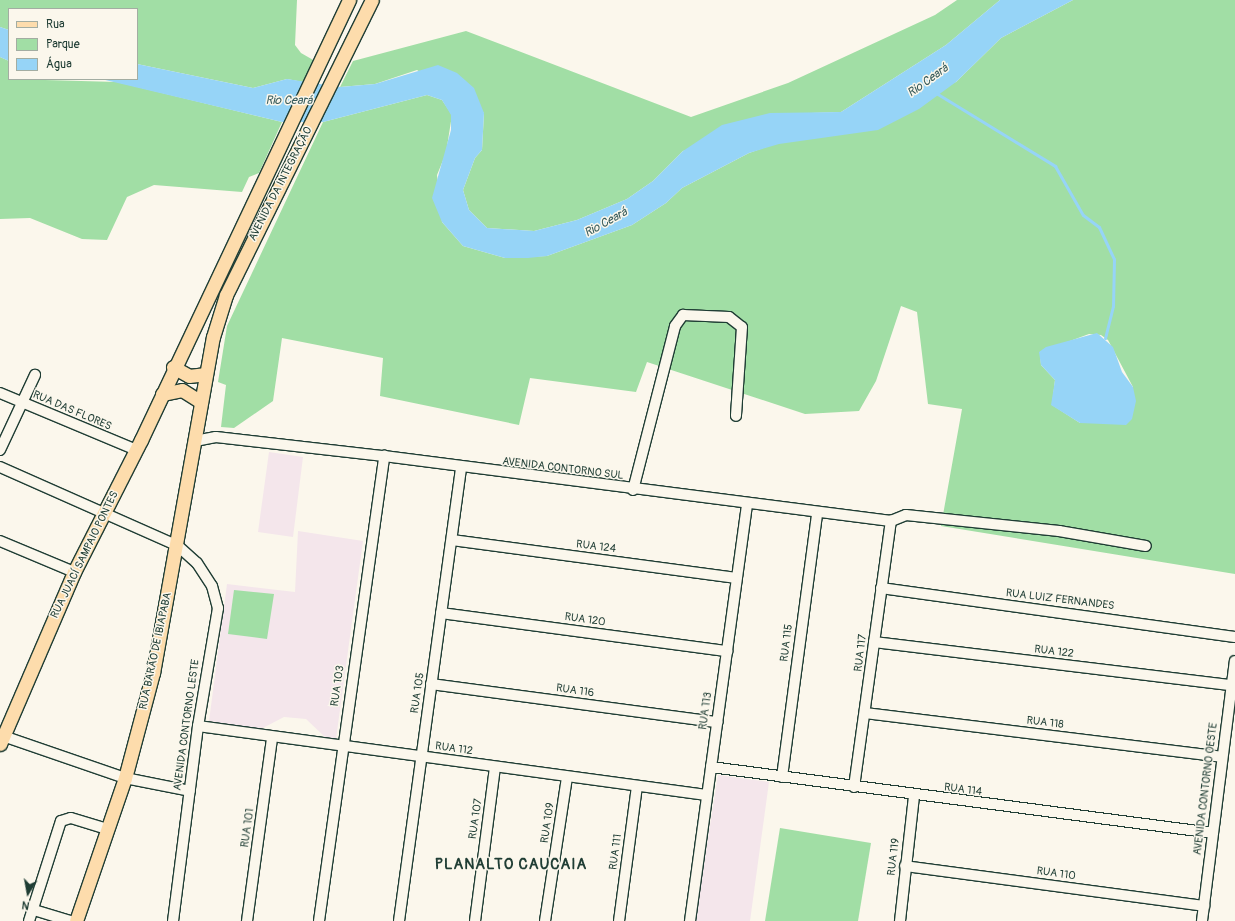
<!DOCTYPE html>
<html>
<head>
<meta charset="utf-8">
<style>
  body { margin:0 }
  #map { position:relative; width:1235px; height:921px; overflow:hidden; background:#fbf7ec; font-family:Pangolin,sans-serif }
  div>[style] { position:absolute }
  .built>* { inset:0; background:#f4e6eb }
  .green>* { inset:0; background:#a1dea5 }
  .water>* { inset:0; background:#96d4f7 }
  .stream>* { height:3px; margin:-1.5px; padding:0 1.5px; transform-origin:1.5px; border-radius:1.5px; background:#96d4f7 }
  .roads { filter:drop-shadow(1px 0 #1f3d34) drop-shadow(-1px 0 #1f3d34) drop-shadow(0 1px #1f3d34) drop-shadow(0 -1px #1f3d34) }
  .minor>* { height:10px; margin:-5px; padding:0 5px; transform-origin:5px; border-radius:5px; background:#fbf7ec }
  .major>* { height:13px; margin:-6.5px; padding:0 6.5px; transform-origin:6.5px; border-radius:6.5px; background:#fddcac }
  span { translate:-50% -50%; white-space:nowrap; text-align:center; line-height:1.15; -webkit-text-stroke:3px #fbf7ec; paint-order:stroke }
  .street-label { font-size:11px; color:#1f3d34 }
  .water-label { font-size:12px; color:#375b5b; font-style:italic }
  .district-label { font-size:15px; color:#1f3d34; font-weight:700; letter-spacing:1px }
  .legend { position:absolute; left:8px; top:8px; width:130px; height:72px; box-sizing:border-box; background:#fbf7ec; border:1px solid #a3ada2; margin:0; padding:5px 7px; list-style:none; font-size:12px; color:#1f3d34 }
  .legend li { display:flex; align-items:center; gap:8px; height:20px }
  .legend b { width:20px; border:1px solid #a3ada2 }
  .north { position:absolute; left:8px; top:873px; width:40px; height:40px; -webkit-text-stroke:3px #fbf7ec; paint-order:stroke; rotate:191deg; font-size:11px; font-weight:700; line-height:16px; text-align:center; color:#1f3d34 }
  .north::after { content:''; display:block; margin:auto; width:14px; height:18px; background:#1f3d34; clip-path:polygon(50% 0,100% 100%,50% 72%,0 100%) }
</style>
</head>
<body>
<div id="map">
  <div class="built">
    <i style="clip-path:polygon(269px 452px,303px 457px,293px 537px,258px 532px)"></i>
    <i style="clip-path:polygon(298px 531px,363px 541px,336px 739px,326px 738px,306px 719px,284px 717px,259px 730px,209px 721px,227px 584px,295px 592px)"></i>
    <i style="clip-path:polygon(718px 775px,769px 782px,750px 921px,695px 921px)"></i>
  </div>
  <div class="green">
    <i style="clip-path:polygon(0 0,297px 0,295px 45px,301px 53px,315px 61px,303px 82px,287px 79px,253px 88px,137px 64px,137px 9px,9px 9px,9px 30px,0 27px)"></i>
    <i style="clip-path:polygon(957px 0,1000px 0,946px 45px,841px 112px,811px 113px,683px 151px,653px 181px,627px 199px,577px 220px,534px 231px,487px 228px,469px 210px,463px 190px,475px 158px,482px 150px,484px 113px,417px 70px,375px 84px,340px 87px,353px 61px,466px 31px,691px 117px,788px 83px,935px 15px)"></i>
    <i style="clip-path:polygon(evenodd,1073px 0,1235px 0,1235px 574px,941px 526px,962px 409px,928px 404px,917px 312px,901px 306px,876px 381px,859px 411px,805px 414px,647px 362px,636px 392px,530px 378px,519px 425px,380px 396px,383px 358px,282px 338px,273px 401px,234px 428px,221px 427px,226px 385px,218px 382px,227px 326px,323px 122px,427px 95px,442px 100px,452px 115px,446px 153px,437px 175px,442px 222px,463px 246px,505px 258px,547px 256px,632px 225px,666px 203px,682px 188px,749px 153px,956px 82px,1001px 38px,1073px 0,1089px 334px,1101px 335px,1108px 340px,1133px 387px,1080px 423px,1052px 405px,1055px 380px,1041px 365px,1040px 352px,1089px 334px)"></i>
    <i style="clip-path:polygon(0 57px,9px 61px,9px 79px,117px 82px,282px 122px,259px 173px,249px 177px,242px 192px,154px 185px,127px 197px,107px 240px,82px 239px,30px 218px,0 219px)"></i>
    <i style="clip-path:polygon(234px 590px,274px 594px,267px 639px,228px 634px)"></i>
    <i style="clip-path:polygon(780px 828px,871px 843px,858px 921px,765px 921px)"></i>
  </div>
  <div class="water">
    <i style="clip-path:polygon(1000px 0,1073px 0,1001px 38px,956px 82px,919px 109px,878px 130px,779px 144px,749px 153px,682px 188px,666px 203px,632px 225px,547px 256px,528px 258px,505px 258px,463px 246px,442px 222px,432px 198px,451px 130px,451px 115px,442px 100px,427px 95px,323px 122px,282px 122px,101px 79px,137px 79px,137px 64px,253px 88px,287px 79px,340px 87px,375px 84px,438px 65px,457px 73px,474px 88px,484px 113px,482px 150px,475px 158px,463px 190px,469px 210px,487px 228px,534px 231px,577px 220px,627px 199px,653px 181px,683px 151px,722px 125px,770px 113px,841px 112px,946px 45px)"></i>
    <i style="clip-path:polygon(0 27px,9px 30px,9px 61px,0 57px)"></i>
    <i style="clip-path:polygon(1097px 333px,1113px 347px,1122px 372px,1133px 387px,1136px 401px,1132px 419px,1126px 425px,1080px 423px,1051px 405px,1055px 380px,1041px 365px,1039px 352px,1046px 347px)"></i>
  </div>
  <div class="stream">
    <i style="left:936px;top:93px;width:140px;rotate:31.5deg"></i>
    <i style="left:1055px;top:166px;width:56px;rotate:60.3deg"></i>
    <i style="left:1083px;top:215px;width:20px;rotate:37deg"></i>
    <i style="left:1099px;top:227px;width:35px;rotate:65deg"></i>
    <i style="left:1114px;top:259px;width:47px;rotate:91.2deg"></i>
    <i style="left:1113px;top:306px;width:33px;rotate:104deg"></i>
  </div>
  <div class="roads">
    <div class="minor">
      <i style="left:0;top:393px;width:147px;rotate:22.7deg"></i>
      <i style="left:195px;top:441px;width:21px;rotate:-11deg"></i>
      <i style="left:216px;top:437px;width:169px;rotate:6.5deg"></i>
      <i style="left:384px;top:456px;width:511px;rotate:7.31deg"></i>
      <i style="left:0;top:450px;width:83px;rotate:-65deg"></i>
      <i style="left:0;top:467px;width:195px;rotate:23.9deg"></i>
      <i style="left:178px;top:546px;width:25px;rotate:42deg"></i>
      <i style="left:197px;top:563px;width:27px;rotate:57deg"></i>
      <i style="left:212px;top:586px;width:23px;rotate:75deg"></i>
      <i style="left:218px;top:608px;width:120px;rotate:99.6deg"></i>
      <i style="left:198px;top:726px;width:197px;rotate:97.3deg"></i>
      <i style="left:633px;top:490px;width:169px;rotate:-75.6deg"></i>
      <i style="left:675px;top:326px;width:14px;rotate:-54deg"></i>
      <i style="left:683px;top:315px;width:46px;rotate:2.5deg"></i>
      <i style="left:729px;top:317px;width:16px;rotate:38deg"></i>
      <i style="left:742px;top:327px;width:89px;rotate:93.9deg"></i>
      <i style="left:891px;top:521px;width:16px;rotate:-22deg"></i>
      <i style="left:906px;top:515px;width:154px;rotate:6deg"></i>
      <i style="left:1059px;top:531px;width:88px;rotate:9.8deg"></i>
      <i style="left:452px;top:540px;width:287px;rotate:7.6deg"></i>
      <i style="left:0;top:541px;width:80px;rotate:22.7deg"></i>
      <i style="left:881px;top:588px;width:357px;rotate:7.9deg"></i>
      <i style="left:441px;top:613px;width:289px;rotate:7.6deg"></i>
      <i style="left:874px;top:642px;width:360px;rotate:6.9deg"></i>
      <i style="left:431px;top:684px;width:289px;rotate:7.6deg"></i>
      <i style="left:865px;top:713px;width:359px;rotate:7deg"></i>
      <i style="left:198px;top:726px;width:513px;rotate:7.73deg"></i>
      <i style="left:3px;top:736px;width:129px;rotate:19deg"></i>
      <i style="left:125px;top:778px;width:66px;rotate:11.3deg"></i>
      <i style="left:711px;top:767px;width:506px;rotate:7.49deg"></i>
      <i style="left:782px;top:777px;width:266px;rotate:-82.4deg"></i>
      <i style="left:854px;top:787px;width:269px;rotate:-82.1deg"></i>
      <i style="left:905px;top:866px;width:302px;rotate:7.6deg"></i>
      <i style="left:34px;top:910px;width:39px;rotate:17deg"></i>
      <i style="left:29px;top:921px;width:105px;rotate:-72.3deg"></i>
      <i style="left:61px;top:821px;width:10px;rotate:-17deg"></i>
      <i style="left:71px;top:818px;width:39px;rotate:17deg"></i>
      <i style="left:247px;top:921px;width:185px;rotate:-82.2deg"></i>
      <i style="left:319px;top:921px;width:470px;rotate:-82deg"></i>
      <i style="left:399px;top:921px;width:457px;rotate:-82.2deg"></i>
      <i style="left:475px;top:921px;width:155px;rotate:-82.6deg"></i>
      <i style="left:545px;top:921px;width:146px;rotate:-81.3deg"></i>
      <i style="left:619px;top:921px;width:136px;rotate:-82.4deg"></i>
      <i style="left:690px;top:921px;width:421px;rotate:-82.2deg"></i>
      <i style="left:900px;top:921px;width:126px;rotate:-83.6deg"></i>
      <i style="left:1202px;top:921px;width:262px;rotate:-82.8deg"></i>
    </div>
    <div class="major">
      <i style="left:173px;top:367px;width:18px;rotate:29deg"></i>
      <i style="left:189px;top:376px;width:17px;rotate:-7deg"></i>
      <i style="left:162px;top:394px;width:20px;rotate:-11deg"></i>
      <i style="left:182px;top:390px;width:22px;rotate:32deg"></i>
      <i style="left:0;top:744px;width:187px;rotate:-66.7deg"></i>
      <i style="left:74px;top:572px;width:148px;rotate:-63.1deg"></i>
      <i style="left:141px;top:440px;width:487px;rotate:-64.7deg"></i>
      <i style="left:76px;top:921px;width:151px;rotate:-71.1deg"></i>
      <i style="left:125px;top:778px;width:109px;rotate:-75.1deg"></i>
      <i style="left:153px;top:673px;width:341px;rotate:-79.9deg"></i>
      <i style="left:213px;top:337px;width:44px;rotate:-72.8deg"></i>
      <i style="left:226px;top:295px;width:329px;rotate:-63.7deg"></i>
    </div>
  </div>
  <div class="street-label">
    <span style="left:281px;top:184px;rotate:-63deg">AVENIDA DA INTEGRAÇÃO</span>
    <span style="left:72px;top:411px;rotate:23deg">RUA DAS FLORES</span>
    <span style="left:563px;top:469px;rotate:7deg">AVENIDA CONTORNO SUL</span>
    <span style="left:596px;top:547px;rotate:7deg">RUA 124</span>
    <span style="left:85px;top:555px;rotate:-64deg">RUA JUACÍ SAMPAIO PONTES</span>
    <span style="left:1060px;top:600px;rotate:7deg">RUA LUIZ FERNANDES</span>
    <span style="left:585px;top:620px;rotate:8deg">RUA 120</span>
    <span style="left:787px;top:643px;rotate:-83deg">RUA 115</span>
    <span style="left:156px;top:651px;rotate:-78deg">RUA BARÃO DE IBIAPABA</span>
    <span style="left:1054px;top:652px;rotate:7deg">RUA 122</span>
    <span style="left:861px;top:653px;rotate:-83deg">RUA 117</span>
    <span style="left:338px;top:686px;rotate:-82deg">RUA 103</span>
    <span style="left:575px;top:691px;rotate:8deg">RUA 116</span>
    <span style="left:418px;top:693px;rotate:-82deg">RUA 105</span>
    <span style="left:706px;top:711px;rotate:-82deg">RUA 113</span>
    <span style="left:1045px;top:723px;rotate:7deg">RUA 118</span>
    <span style="left:187px;top:725px;rotate:-82deg">AVENIDA CONTORNO LESTE</span>
    <span style="left:454px;top:749px;rotate:8deg">RUA 112</span>
    <span style="left:1206px;top:789px;rotate:-83deg">AVENIDA CONTORNO OESTE</span>
    <span style="left:963px;top:790px;rotate:7deg">RUA 114</span>
    <span style="left:476px;top:819px;rotate:-82deg">RUA 107</span>
    <span style="left:548px;top:823px;rotate:-82deg">RUA 109</span>
    <span style="left:248px;top:828px;rotate:-82deg">RUA 101</span>
    <span style="left:616px;top:852px;rotate:-82deg">RUA 111</span>
    <span style="left:894px;top:857px;rotate:-83deg">RUA 119</span>
    <span style="left:1056px;top:874px;rotate:8deg">RUA 110</span>
  </div>
  <div class="water-label">
    <span style="left:928px;top:81px;rotate:-36deg">Rio Ceará</span>
    <span style="left:289px;top:101px">Rio Ceará</span>
    <span style="left:606px;top:223px;rotate:-29deg">Rio Ceará</span>
  </div>
  <div class="district-label">
    <span style="left:511px;top:865px">PLANALTO CAUCAIA</span>
  </div>
  <ul class="legend">
  <li><b style="height:5px;background:#fddcac"></b>Rua</li>
  <li><b style="height:11px;background:#a1dea5"></b>Parque</li>
  <li><b style="height:11px;background:#96d4f7"></b>Água</li>
  </ul>
  <div class="north">N</div>
</div>
</body>
</html>
